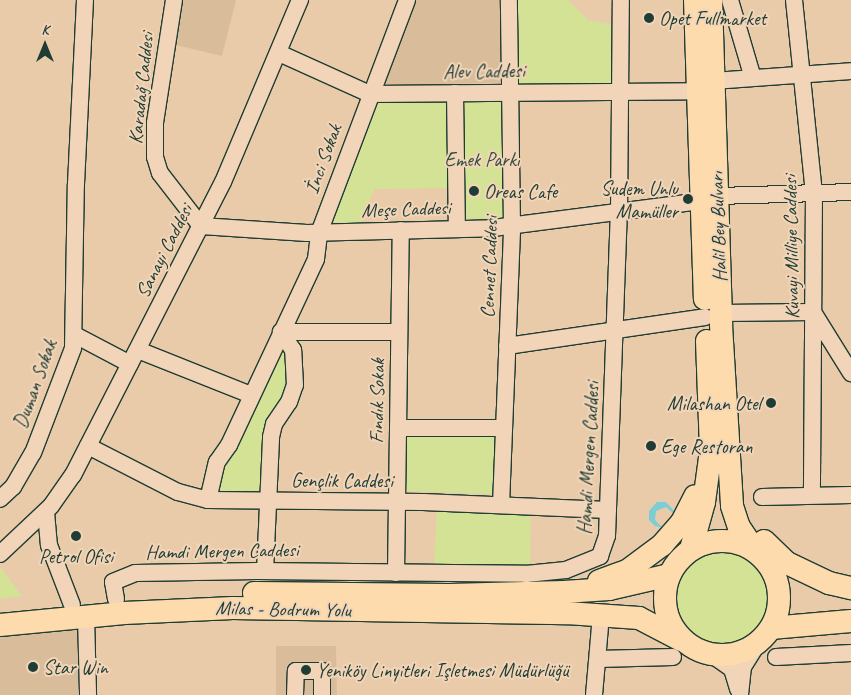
<!DOCTYPE html>
<html>
<head>
<meta charset="utf-8">
<style>
  body { margin:0 }
  #map { position:relative; width:851px; height:695px; overflow:hidden; background:#e9cba9; font-family:Caveat,sans-serif }
  div>[style] { position:absolute }
  .built>* { inset:0; background:#d9bd9a }
  .green>* { inset:0; background:#d4e296 }
  .round { border-radius:50% }
  .water>* { inset:0; background:#7ccdd4 }
  .roads { filter:drop-shadow(1px 0 #1f3d34) drop-shadow(-1px 0 #1f3d34) drop-shadow(0 1px #1f3d34) drop-shadow(0 -1px #1f3d34) }
  .minor>* { height:16px; margin:-8px; padding:0 8px; transform-origin:8px; border-radius:8px; background:#f2d5b8 }
  .highway>* { height:22px; margin:-11px; padding:0 11px; transform-origin:11px; border-radius:11px; background:#fedbac }
  .highway>.ring { margin:-11px; padding:0; box-sizing:content-box; background:none; border:22px solid #fedbac; border-radius:50% }
  .dots>* { width:14px; height:14px; translate:-50% -50%; box-sizing:border-box; border:2px solid #f2d5b8; border-radius:50% }
  span { translate:-50% -50%; white-space:nowrap; text-align:center; line-height:1.15; -webkit-text-stroke:4px #f2d5b8; paint-order:stroke }
  .poi-label { font-size:20px; color:#1f3d34 }
  .left { translate:0 -50%; text-align:left }
  .right { translate:-100% -50%; text-align:right }
  .street-label { font-size:20px; color:#1f3d34 }
  .park-label { font-size:20px; color:#314e3e }
  .north { position:absolute; left:20px; top:20px; width:50px; height:50px; -webkit-text-stroke:4px #f2d5b8; paint-order:stroke; rotate:0deg; font-size:14px; font-weight:700; line-height:20px; text-align:center; color:#1f3d34 }
  .north::after { content:''; display:block; margin:auto; width:18px; height:22px; background:#1f3d34; clip-path:polygon(50% 0,100% 100%,50% 72%,0 100%) }
</style>
</head>
<body>
<div id="map">
  <div class="built">
    <i style="clip-path:polygon(175px 0,236px 0,222px 56px,176px 45px,182px 11px)"></i>
    <i style="clip-path:polygon(413px 0,503px 0,505px 83px,381px 85px)"></i>
    <i style="clip-path:polygon(78px 621px,79px 695px,0 695px,0 632px)"></i>
    <i style="clip-path:polygon(276px 646px,336px 646px,337px 695px,276px 695px)"></i>
  </div>
  <div class="green">
    <i style="clip-path:polygon(516px 0,568px 0,588px 20px,614px 25px,614px 84px,518px 84px)"></i>
    <i style="clip-path:polygon(460px 100px,501px 100px,503px 218px,462px 219px)"></i>
    <i style="clip-path:polygon(448px 101px,448px 188px,374px 189px,361px 223px,328px 222px,373px 102px)"></i>
    <i style="clip-path:polygon(281px 350px,290px 353px,290px 385px,264px 491px,221px 491px,218px 477px)"></i>
    <i style="clip-path:polygon(495px 434px,493px 494px,406px 491px,406px 435px)"></i>
    <i style="clip-path:polygon(437px 509px,531px 512px,530px 568px,434px 568px)"></i>
    <i class="round" style="left:671px;top:547px;width:100px;height:100px"></i>
    <i style="clip-path:polygon(0 567px,22px 596px,0 599px)"></i>
  </div>
  <div class="water">
    <i style="clip-path:polygon(657px 502px,666px 502px,675px 512px,675px 515px,666px 507px,656px 511px,655px 520px,663px 528px,655px 526px,649px 520px,649px 511px)"></i>
  </div>
  <div class="roads">
    <div class="minor">
      <i style="left:174px;top:0;width:124px;rotate:98.8deg"></i>
      <i style="left:155px;top:123px;width:34px;rotate:90deg"></i>
      <i style="left:155px;top:157px;width:17px;rotate:73deg"></i>
      <i style="left:160px;top:173px;width:67px;rotate:52.3deg"></i>
      <i style="left:201px;top:226px;width:106px;rotate:3.8deg"></i>
      <i style="left:307px;top:233px;width:186px;rotate:-1.5deg"></i>
      <i style="left:493px;top:228px;width:211px;rotate:-7.4deg"></i>
      <i style="left:730px;top:0;width:81px;rotate:73.6deg"></i>
      <i style="left:794px;top:0;width:194px;rotate:84.1deg"></i>
      <i style="left:814px;top:193px;width:302px;rotate:90.4deg"></i>
      <i style="left:279px;top:53px;width:100px;rotate:24.3deg"></i>
      <i style="left:370px;top:94px;width:328px;rotate:-0.5deg"></i>
      <i style="left:713px;top:81px;width:138px;rotate:-4.1deg"></i>
      <i style="left:455px;top:93px;width:135px;rotate:89.2deg"></i>
      <i style="left:718px;top:196px;width:133px;rotate:-1.7deg"></i>
      <i style="left:721px;top:313px;width:92px;rotate:-0.6deg"></i>
      <i style="left:813px;top:312px;width:72px;rotate:58.1deg"></i>
      <i style="left:281px;top:332px;width:118px"></i>
      <i style="left:75px;top:335px;width:62px;rotate:27.8deg"></i>
      <i style="left:507px;top:346px;width:200px;rotate:-8.3deg"></i>
      <i style="left:138px;top:350px;width:122px;rotate:21.7deg"></i>
      <i style="left:398px;top:428px;width:106px"></i>
      <i style="left:88px;top:446px;width:101px;rotate:27.1deg"></i>
      <i style="left:178px;top:492px;width:31px;rotate:15deg"></i>
      <i style="left:208px;top:500px;width:215px;rotate:0.5deg"></i>
      <i style="left:423px;top:502px;width:185px;rotate:2.5deg"></i>
      <i style="left:762px;top:497px;width:89px;rotate:-1.3deg"></i>
      <i style="left:0;top:499px;width:18px;rotate:-43deg"></i>
      <i style="left:13px;top:487px;width:39px;rotate:-60deg"></i>
      <i style="left:33px;top:453px;width:112px;rotate:-69.1deg"></i>
      <i style="left:73px;top:348px;width:164px;rotate:-89deg"></i>
      <i style="left:76px;top:184px;width:184px;rotate:-87.2deg"></i>
      <i style="left:208px;top:500px;width:39px;rotate:-77deg"></i>
      <i style="left:217px;top:462px;width:21px;rotate:-55deg"></i>
      <i style="left:229px;top:445px;width:205px;rotate:-64.9deg"></i>
      <i style="left:316px;top:259px;width:26px;rotate:-83deg"></i>
      <i style="left:319px;top:233px;width:249px;rotate:-69.3deg"></i>
      <i style="left:501px;top:505px;width:279px;rotate:-87.7deg"></i>
      <i style="left:512px;top:226px;width:226px;rotate:-90.8deg"></i>
      <i style="left:46px;top:512px;width:33px;rotate:85deg"></i>
      <i style="left:49px;top:545px;width:64px;rotate:69deg"></i>
      <i style="left:0;top:554px;width:70px;rotate:-43.3deg"></i>
      <i style="left:51px;top:506px;width:38px;rotate:-55deg"></i>
      <i style="left:73px;top:475px;width:329px;rotate:-62.9deg"></i>
      <i style="left:223px;top:182px;width:198px;rotate:-67.1deg"></i>
      <i style="left:265px;top:571px;width:134px;rotate:-87.4deg"></i>
      <i style="left:271px;top:437px;width:13px;rotate:-77deg"></i>
      <i style="left:274px;top:424px;width:27px;rotate:-56deg"></i>
      <i style="left:289px;top:402px;width:18px;rotate:-71deg"></i>
      <i style="left:295px;top:385px;width:35px;rotate:-93deg"></i>
      <i style="left:293px;top:350px;width:22px;rotate:-124deg"></i>
      <i style="left:396px;top:573px;width:343px;rotate:-89.2deg"></i>
      <i style="left:116px;top:599px;width:17px;rotate:-100deg"></i>
      <i style="left:113px;top:582px;width:24px;rotate:-22deg"></i>
      <i style="left:135px;top:573px;width:122px;rotate:-0.9deg"></i>
      <i style="left:257px;top:571px;width:269px;rotate:0.6deg"></i>
      <i style="left:526px;top:574px;width:40px;rotate:-5.7deg"></i>
      <i style="left:566px;top:570px;width:37px;rotate:-22deg"></i>
      <i style="left:600px;top:556px;width:21px;rotate:-71deg"></i>
      <i style="left:607px;top:536px;width:323px;rotate:-87.9deg"></i>
      <i style="left:619px;top:213px;width:213px;rotate:-89.5deg"></i>
      <i style="left:86px;top:616px;width:79px;rotate:88.5deg"></i>
      <i style="left:712px;top:655px;width:24px;rotate:35deg"></i>
      <i style="left:732px;top:669px;width:21px;rotate:73deg"></i>
      <i style="left:776px;top:657px;width:75px;rotate:-3.1deg"></i>
      <i style="left:598px;top:659px;width:75px;rotate:-1.5deg"></i>
      <i style="left:295px;top:695px;width:24px;rotate:-88deg"></i>
      <i style="left:296px;top:671px;width:26px"></i>
      <i style="left:322px;top:671px;width:24px;rotate:90deg"></i>
      <i style="left:594px;top:695px;width:68px;rotate:-85deg"></i>
      <i style="left:740px;top:695px;width:28px;rotate:-84deg"></i>
      <i style="left:743px;top:667px;width:28px;rotate:-58deg"></i>
    </div>
    <div class="highway">
      <i style="left:695px;top:0;width:299px;rotate:88.1deg"></i>
      <i style="left:711px;top:0;width:325px;rotate:88.2deg"></i>
      <i style="left:721px;top:325px;width:181px;rotate:86.5deg"></i>
      <i style="left:732px;top:506px;width:22px;rotate:72deg"></i>
      <i style="left:739px;top:527px;width:30px;rotate:56deg"></i>
      <i class="ring" style="left:665px;top:541px;width:92px;height:92px"></i>
      <i style="left:764px;top:541px;width:32px;rotate:44deg"></i>
      <i style="left:787px;top:563px;width:47px;rotate:25.5deg"></i>
      <i style="left:829px;top:583px;width:23px;rotate:13deg"></i>
      <i style="left:691px;top:549px;width:49px;rotate:-74.5deg"></i>
      <i style="left:704px;top:502px;width:52px;rotate:-82.3deg"></i>
      <i style="left:711px;top:450px;width:109px;rotate:-92.1deg"></i>
      <i style="left:599px;top:581px;width:30px;rotate:-20deg"></i>
      <i style="left:627px;top:571px;width:44px;rotate:-36.6deg"></i>
      <i style="left:662px;top:545px;width:30px;rotate:-49deg"></i>
      <i style="left:682px;top:522px;width:29px;rotate:-63deg"></i>
      <i style="left:254px;top:593px;width:195px;rotate:0.6deg"></i>
      <i style="left:449px;top:595px;width:115px;rotate:-1.5deg"></i>
      <i style="left:564px;top:592px;width:45px;rotate:-3.8deg"></i>
      <i style="left:609px;top:589px;width:62px;rotate:-13.1deg"></i>
      <i style="left:0;top:625px;width:125px;rotate:-5.5deg"></i>
      <i style="left:124px;top:613px;width:109px;rotate:-2.6deg"></i>
      <i style="left:233px;top:608px;width:334px;rotate:0.9deg"></i>
      <i style="left:567px;top:613px;width:72px;rotate:4deg"></i>
      <i style="left:639px;top:618px;width:47px;rotate:27.6deg"></i>
      <i style="left:771px;top:628px;width:80px;rotate:-5deg"></i>
    </div>
  </div>
  <div class="dots">
    <i style="left:649px;top:18px;background:#1f3d34"></i>
    <i style="left:474px;top:191px;background:#1f3d34"></i>
    <i style="left:688px;top:199px;background:#1f3d34"></i>
    <i style="left:771px;top:403px;background:#1f3d34"></i>
    <i style="left:651px;top:446px;background:#1f3d34"></i>
    <i style="left:76px;top:536px;background:#1f3d34"></i>
    <i style="left:33px;top:667px;background:#1f3d34"></i>
    <i style="left:306px;top:670px;background:#1f3d34"></i>
  </div>
  <div class="poi-label">
    <span class="left" style="left:659px;top:18px">Opet Fullmarket</span>
    <span class="right" style="left:678px;top:200px">Sudem Unlu<br>Mamüller</span>
    <span class="left" style="left:484px;top:191px">Oreas Cafe</span>
    <span class="right" style="left:761px;top:403px">Milashan Otel</span>
    <span class="left" style="left:661px;top:446px">Ege Restoran</span>
    <span style="left:76px;top:556px">Petrol Ofisi</span>
    <span class="left" style="left:43px;top:667px">Star Win</span>
    <span class="left" style="left:316px;top:670px">Yeniköy Linyitleri Işletmesi Müdürlüğü</span>
  </div>
  <div class="street-label">
    <span style="left:484px;top:71px;rotate:-1deg">Alev Caddesi</span>
    <span style="left:141px;top:88px;rotate:-84deg">Karadağ Caddesi</span>
    <span style="left:323px;top:159px;rotate:-70deg">İnci Sokak</span>
    <span style="left:406px;top:209px;rotate:-2deg">Meşe Caddesi</span>
    <span style="left:718px;top:227px;rotate:-92deg">Halil Bey Bulvarı</span>
    <span style="left:791px;top:247px;rotate:-91deg">Kuvayi Milliye Caddesi</span>
    <span style="left:164px;top:251px;rotate:-63deg">Sanayi Caddesi</span>
    <span style="left:489px;top:267px;rotate:-88deg">Cennet Caddesi</span>
    <span style="left:35px;top:384px;rotate:-70deg">Duman Sokak</span>
    <span style="left:377px;top:401px;rotate:-89deg">Fındık Sokak</span>
    <span style="left:588px;top:458px;rotate:-87deg">Hamdi Mergen Caddesi</span>
    <span style="left:342px;top:480px">Gençlik Caddesi</span>
    <span style="left:222px;top:551px;rotate:-1deg">Hamdi Mergen Caddesi</span>
    <span style="left:283px;top:609px;rotate:1deg">Milas - Bodrum Yolu</span>
  </div>
  <div class="park-label">
    <span style="left:482px;top:159px">Emek Parkı</span>
  </div>
  <div class="north">K</div>
</div>
</body>
</html>
